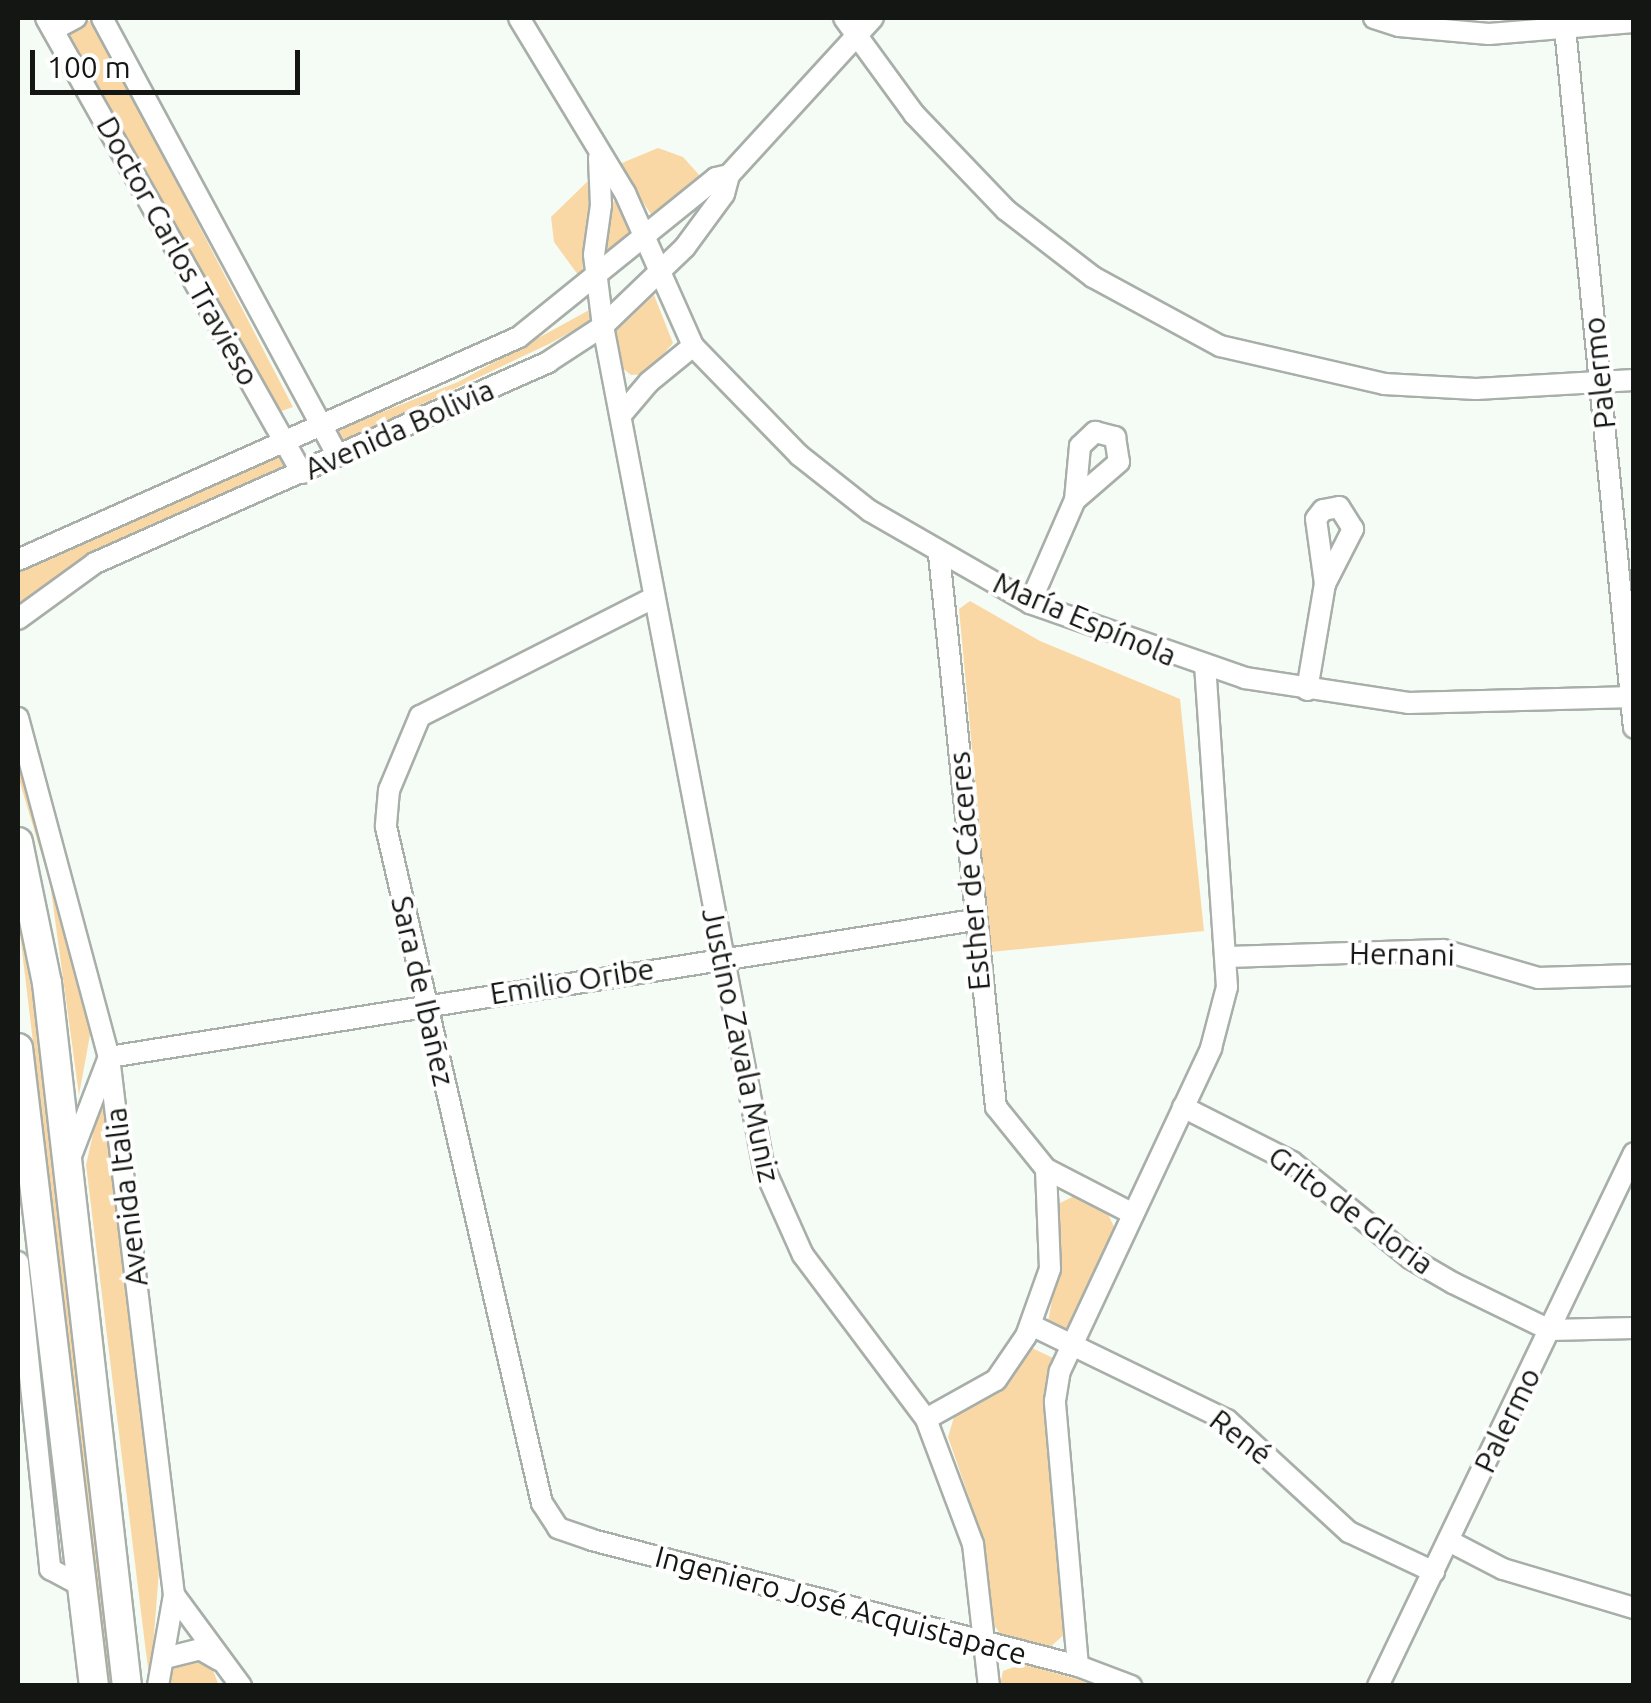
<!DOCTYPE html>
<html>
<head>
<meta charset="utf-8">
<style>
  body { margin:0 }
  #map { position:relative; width:1651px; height:1703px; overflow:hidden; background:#f5fcf5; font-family:Ubuntu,sans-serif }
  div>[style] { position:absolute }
  .green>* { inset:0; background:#fad8a6 }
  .roads { filter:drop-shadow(2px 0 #a8aea8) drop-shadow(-2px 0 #a8aea8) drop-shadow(0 2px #a8aea8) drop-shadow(0 -2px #a8aea8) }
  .minor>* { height:20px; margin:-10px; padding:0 10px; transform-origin:10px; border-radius:10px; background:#fff }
  .major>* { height:28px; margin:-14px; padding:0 14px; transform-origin:14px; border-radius:14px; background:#fff }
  span { translate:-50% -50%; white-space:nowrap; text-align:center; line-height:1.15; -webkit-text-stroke:8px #fff; paint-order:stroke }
  .street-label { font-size:30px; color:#131613 }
  .frame { position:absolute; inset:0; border:20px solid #131613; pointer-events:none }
  .scale { position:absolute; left:30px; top:50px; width:270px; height:45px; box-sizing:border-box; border:5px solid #131613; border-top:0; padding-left:12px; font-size:30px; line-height:35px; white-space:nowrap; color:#131613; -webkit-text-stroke:8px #fff; paint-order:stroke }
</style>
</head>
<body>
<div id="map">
  <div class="green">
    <i style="clip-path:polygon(87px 20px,94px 23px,293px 407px,279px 412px,64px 33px)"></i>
    <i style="clip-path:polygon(658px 148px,683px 157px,701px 177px,661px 213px,651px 214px,617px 165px)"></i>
    <i style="clip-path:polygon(590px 179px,594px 190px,581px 279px,554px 242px,551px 217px)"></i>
    <i style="clip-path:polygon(619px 199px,632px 237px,602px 257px,613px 202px)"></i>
    <i style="clip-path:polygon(654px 295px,673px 343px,646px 374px,631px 375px,621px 367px,615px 332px)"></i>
    <i style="clip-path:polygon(591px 309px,592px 320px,551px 343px,342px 442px,334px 431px,458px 382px)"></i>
    <i style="clip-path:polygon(278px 457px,285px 463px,282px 470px,64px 573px,18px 606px,18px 573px)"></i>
    <i style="clip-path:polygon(970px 601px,1040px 641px,1180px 699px,1204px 931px,991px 952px,959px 609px)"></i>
    <i style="clip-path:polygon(18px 753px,92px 1024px,79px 1095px,50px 883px,18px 776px)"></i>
    <i style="clip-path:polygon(18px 917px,43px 1053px,117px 1685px,110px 1685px)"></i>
    <i style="clip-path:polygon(102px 1094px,159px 1571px,150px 1685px,86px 1165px)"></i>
    <i style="clip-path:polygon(1074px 1196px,1108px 1214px,1115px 1229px,1074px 1321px,1062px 1332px,1048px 1322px,1058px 1268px,1056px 1205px)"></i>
    <i style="clip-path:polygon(1030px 1347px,1053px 1358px,1046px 1383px,1067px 1632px,1048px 1649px,1003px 1638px,992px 1622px,982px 1535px,948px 1437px,954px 1417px,1002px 1388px)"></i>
    <i style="clip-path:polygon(189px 1655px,211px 1665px,219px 1686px,168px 1686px,174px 1667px)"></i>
    <i style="clip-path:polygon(1022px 1664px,1070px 1677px,1093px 1685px,1000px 1685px,1003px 1671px)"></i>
  </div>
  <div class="roads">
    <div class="minor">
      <i style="left:46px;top:18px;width:522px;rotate:60.64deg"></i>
      <i style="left:102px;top:18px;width:496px;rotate:61.7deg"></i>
      <i style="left:519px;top:18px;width:205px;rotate:58.8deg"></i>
      <i style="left:625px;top:193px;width:167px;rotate:66deg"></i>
      <i style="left:693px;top:346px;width:152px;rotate:45.8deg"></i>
      <i style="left:799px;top:455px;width:90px;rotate:38.3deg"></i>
      <i style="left:870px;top:511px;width:185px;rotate:29.9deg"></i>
      <i style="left:1030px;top:603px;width:228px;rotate:19.2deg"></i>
      <i style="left:1245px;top:678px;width:165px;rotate:8.7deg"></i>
      <i style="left:1408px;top:703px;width:226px;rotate:-1.5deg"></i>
      <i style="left:844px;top:18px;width:119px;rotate:53.9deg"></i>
      <i style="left:914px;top:114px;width:133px;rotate:46.2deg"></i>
      <i style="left:1006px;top:210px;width:110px;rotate:37.6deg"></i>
      <i style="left:1093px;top:277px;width:145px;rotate:28.5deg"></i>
      <i style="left:1220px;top:346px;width:168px;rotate:13deg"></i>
      <i style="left:1384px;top:384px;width:92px;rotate:3.1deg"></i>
      <i style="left:1476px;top:389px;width:158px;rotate:-3.3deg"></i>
      <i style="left:1374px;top:18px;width:26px;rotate:18deg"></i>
      <i style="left:1399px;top:26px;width:90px;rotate:5.1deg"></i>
      <i style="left:1489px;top:34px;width:145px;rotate:-4.7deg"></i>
      <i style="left:1564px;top:18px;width:713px;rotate:84.37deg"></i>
      <i style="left:53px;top:30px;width:26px;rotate:-28deg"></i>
      <i style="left:599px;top:158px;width:47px;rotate:87.6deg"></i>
      <i style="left:601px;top:205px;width:50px;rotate:98deg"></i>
      <i style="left:594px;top:255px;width:72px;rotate:82.8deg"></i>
      <i style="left:603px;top:326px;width:857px;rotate:79.18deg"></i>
      <i style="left:764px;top:1168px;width:95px;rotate:65.9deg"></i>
      <i style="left:803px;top:1255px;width:205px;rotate:53.1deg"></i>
      <i style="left:926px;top:1419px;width:134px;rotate:69.4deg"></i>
      <i style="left:973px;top:1544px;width:143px;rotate:83.6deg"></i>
      <i style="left:621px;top:415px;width:43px;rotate:-49.7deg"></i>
      <i style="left:649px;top:382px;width:57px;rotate:-39.3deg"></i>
      <i style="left:939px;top:554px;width:556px;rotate:84.12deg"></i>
      <i style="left:996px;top:1107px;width:80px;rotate:51.1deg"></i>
      <i style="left:1046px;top:1169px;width:98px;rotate:27.3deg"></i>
      <i style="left:18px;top:560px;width:548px;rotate:-23.99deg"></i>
      <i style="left:519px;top:337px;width:253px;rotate:-38.9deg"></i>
      <i style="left:716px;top:178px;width:13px;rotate:-13deg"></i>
      <i style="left:653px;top:598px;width:261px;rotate:153.1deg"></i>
      <i style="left:420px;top:716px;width:80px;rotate:112.7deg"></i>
      <i style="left:389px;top:790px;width:37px;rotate:95deg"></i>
      <i style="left:386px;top:827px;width:694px;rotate:77.01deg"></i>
      <i style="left:542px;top:1503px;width:30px;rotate:57deg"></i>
      <i style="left:558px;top:1528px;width:36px;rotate:19deg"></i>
      <i style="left:592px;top:1540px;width:502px;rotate:14.53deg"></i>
      <i style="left:1078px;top:1666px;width:57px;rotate:20.7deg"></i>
      <i style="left:1030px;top:603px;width:112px;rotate:-66.4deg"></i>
      <i style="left:1075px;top:500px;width:54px;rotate:-84.7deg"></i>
      <i style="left:1080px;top:446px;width:21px;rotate:-43deg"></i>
      <i style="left:1095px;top:432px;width:21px;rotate:14deg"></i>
      <i style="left:1115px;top:437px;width:25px;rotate:81deg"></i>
      <i style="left:1119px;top:462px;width:58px;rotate:139.2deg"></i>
      <i style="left:18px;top:619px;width:95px;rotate:-36deg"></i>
      <i style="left:95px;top:563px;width:496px;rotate:-23.9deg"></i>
      <i style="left:548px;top:362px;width:66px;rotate:-33.2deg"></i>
      <i style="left:603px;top:326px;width:114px;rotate:-43.9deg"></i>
      <i style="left:685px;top:247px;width:66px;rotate:-53.7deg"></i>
      <i style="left:724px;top:194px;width:20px;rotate:-75deg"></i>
      <i style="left:729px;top:175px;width:213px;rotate:-47.5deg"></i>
      <i style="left:1307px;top:690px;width:108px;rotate:-80.4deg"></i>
      <i style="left:1325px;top:584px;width:62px;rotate:-63deg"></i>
      <i style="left:1353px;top:529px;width:26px;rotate:-122deg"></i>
      <i style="left:1339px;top:507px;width:16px;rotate:169deg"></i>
      <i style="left:1323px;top:510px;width:11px;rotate:128deg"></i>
      <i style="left:1316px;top:519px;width:66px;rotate:82.1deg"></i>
      <i style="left:18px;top:718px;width:351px;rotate:75deg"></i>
      <i style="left:109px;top:1057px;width:542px;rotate:83.11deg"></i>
      <i style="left:174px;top:1595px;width:92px;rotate:100deg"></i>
      <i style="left:1228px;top:957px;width:215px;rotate:-1.9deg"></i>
      <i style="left:1443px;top:950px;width:99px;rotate:16.4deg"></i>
      <i style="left:1538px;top:978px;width:96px;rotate:-1.8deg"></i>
      <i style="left:1183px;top:1107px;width:122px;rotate:26.8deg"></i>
      <i style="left:1292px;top:1162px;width:152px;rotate:39.1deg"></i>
      <i style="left:1410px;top:1258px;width:50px;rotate:30.2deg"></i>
      <i style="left:1453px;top:1283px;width:108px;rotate:25.9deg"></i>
      <i style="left:1550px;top:1330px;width:84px;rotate:-1.4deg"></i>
      <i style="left:69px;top:1161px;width:111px;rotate:-69deg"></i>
      <i style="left:109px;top:1057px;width:876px;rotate:-9deg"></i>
      <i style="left:18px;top:1262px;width:309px;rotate:84deg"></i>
      <i style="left:50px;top:1569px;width:36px;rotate:28deg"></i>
      <i style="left:1031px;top:1325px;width:218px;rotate:25.9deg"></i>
      <i style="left:1227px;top:1420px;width:166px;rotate:42.6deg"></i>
      <i style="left:1349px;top:1532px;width:94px;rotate:25.2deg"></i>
      <i style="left:926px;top:1419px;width:80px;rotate:-29.1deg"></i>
      <i style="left:996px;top:1380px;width:53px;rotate:-55.7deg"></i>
      <i style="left:1026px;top:1336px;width:71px;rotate:-70.3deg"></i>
      <i style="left:1050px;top:1269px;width:100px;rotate:-92.3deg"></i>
      <i style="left:1449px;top:1541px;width:61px;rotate:27.4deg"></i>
      <i style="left:1503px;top:1569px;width:137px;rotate:16.6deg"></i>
      <i style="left:174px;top:1595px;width:113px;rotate:53.6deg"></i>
      <i style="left:165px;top:1658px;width:36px;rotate:-14deg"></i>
      <i style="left:200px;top:1649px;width:22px;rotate:30deg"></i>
      <i style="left:1078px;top:1666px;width:266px;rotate:-95deg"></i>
      <i style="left:1055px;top:1401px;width:30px;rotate:-81deg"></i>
      <i style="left:1060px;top:1371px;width:357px;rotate:-64.9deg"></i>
      <i style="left:1211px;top:1048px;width:63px;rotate:-75.3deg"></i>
      <i style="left:1227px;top:987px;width:320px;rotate:-93.9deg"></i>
      <i style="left:1378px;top:1686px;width:591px;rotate:-64.35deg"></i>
    </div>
    <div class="major">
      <i style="left:18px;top:842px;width:144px;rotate:78.4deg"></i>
      <i style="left:47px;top:983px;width:708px;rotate:83.51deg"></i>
      <i style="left:18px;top:1048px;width:643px;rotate:83.21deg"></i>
    </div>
  </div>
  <div class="street-label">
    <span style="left:178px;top:251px;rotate:61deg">Doctor Carlos Travieso</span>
    <span style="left:1599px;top:373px;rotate:-96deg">Palermo</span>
    <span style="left:399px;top:429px;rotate:-24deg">Avenida Bolivia</span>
    <span style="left:1085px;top:619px;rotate:23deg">María Espínola</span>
    <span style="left:969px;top:871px;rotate:-95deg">Esther de Cáceres</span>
    <span style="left:1402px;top:954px;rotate:1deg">Hernani</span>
    <span style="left:572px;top:981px;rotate:-9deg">Emilio Oribe</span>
    <span style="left:423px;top:991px;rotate:77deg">Sara de Ibañez</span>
    <span style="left:741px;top:1045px;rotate:78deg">Justino Zavala Muniz</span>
    <span style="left:126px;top:1197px;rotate:-97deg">Avenida Italia</span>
    <span style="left:1351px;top:1210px;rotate:36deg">Grito de Gloria</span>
    <span style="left:1507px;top:1420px;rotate:-64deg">Palermo</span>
    <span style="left:1241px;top:1437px;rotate:38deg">René</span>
    <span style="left:841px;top:1605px;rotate:15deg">Ingeniero José Acquistapace</span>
  </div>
  <div class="frame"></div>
  <div class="scale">100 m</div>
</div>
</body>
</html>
